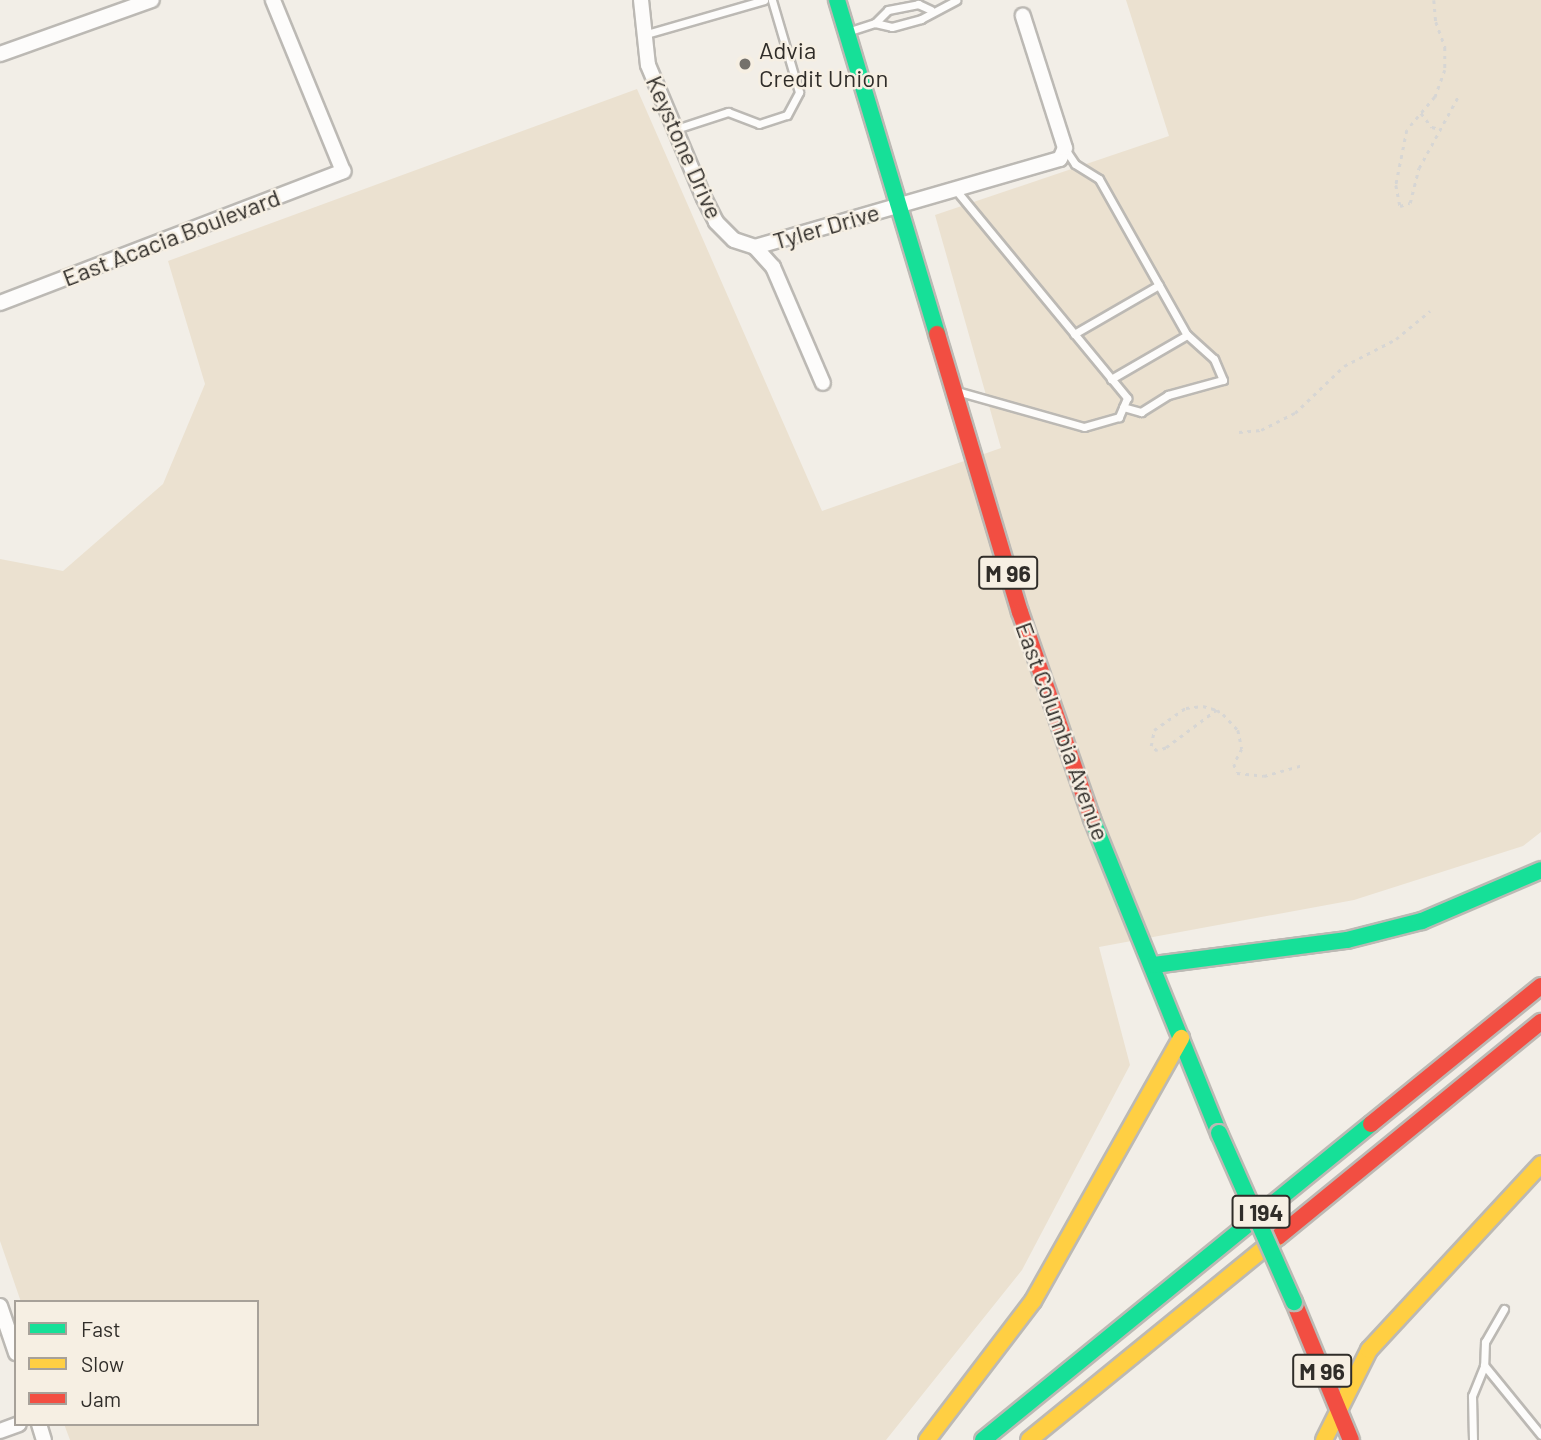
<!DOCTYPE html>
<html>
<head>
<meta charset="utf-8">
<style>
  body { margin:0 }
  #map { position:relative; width:1541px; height:1440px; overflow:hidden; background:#f2eee7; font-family:Barlow,sans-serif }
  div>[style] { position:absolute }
  .green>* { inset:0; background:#ebe1d0 }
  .path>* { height:2.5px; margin-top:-1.25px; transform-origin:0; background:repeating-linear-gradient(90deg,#d7d6d4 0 3.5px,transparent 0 8.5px) }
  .roads { filter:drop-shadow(2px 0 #bcb9b4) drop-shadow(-2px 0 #bcb9b4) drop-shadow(0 2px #bcb9b4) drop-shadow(0 -2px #bcb9b4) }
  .lane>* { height:7px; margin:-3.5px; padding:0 3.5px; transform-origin:3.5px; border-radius:3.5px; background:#fdfcfb }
  .street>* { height:14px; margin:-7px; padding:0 7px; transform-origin:7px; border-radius:7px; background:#fdfcfb }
  .fast>* { height:16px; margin:-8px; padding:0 8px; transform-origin:8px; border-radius:8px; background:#16e098 }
  .slow>* { height:16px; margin:-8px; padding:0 8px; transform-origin:8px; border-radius:8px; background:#ffcf43 }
  .jam>* { height:16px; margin:-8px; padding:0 8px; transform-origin:8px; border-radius:8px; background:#f24e42 }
  .bridges { filter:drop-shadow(2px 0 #bcb9b4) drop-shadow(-2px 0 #bcb9b4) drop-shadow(0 2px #bcb9b4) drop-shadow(0 -2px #bcb9b4) }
  .fast-bridge>* { height:16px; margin:-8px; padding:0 8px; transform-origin:8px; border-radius:8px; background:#16e098 }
  .dots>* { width:19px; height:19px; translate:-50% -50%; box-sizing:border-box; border:4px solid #f6efe3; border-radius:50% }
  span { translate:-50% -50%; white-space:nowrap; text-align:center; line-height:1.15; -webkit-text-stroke:5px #f6efe3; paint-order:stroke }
  .shield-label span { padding:2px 5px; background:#f6efe3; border:2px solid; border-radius:5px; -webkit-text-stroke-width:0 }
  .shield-label { font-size:23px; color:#302d29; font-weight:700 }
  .poi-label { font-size:24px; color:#302d29 }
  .left { translate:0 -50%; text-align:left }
  .street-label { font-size:24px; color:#302d29 }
  .legend { position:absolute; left:14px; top:1300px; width:245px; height:126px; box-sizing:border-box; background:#f6efe3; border:2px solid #a7a199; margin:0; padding:9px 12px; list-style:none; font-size:21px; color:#302d29 }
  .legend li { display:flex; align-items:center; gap:14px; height:35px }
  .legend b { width:35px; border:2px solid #a7a199 }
</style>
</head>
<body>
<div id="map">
  <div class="green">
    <i style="clip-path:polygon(1126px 0,1541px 0,1541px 832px,1523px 846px,1354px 900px,1099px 947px,1130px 1065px,1022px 1270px,886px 1440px,70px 1440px,64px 1424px,257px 1424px,257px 1302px,21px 1302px,0 1241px,0 559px,63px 571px,163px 484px,205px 384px,168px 261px,637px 89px,822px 511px,1001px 448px,935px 215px,1169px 136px)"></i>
  </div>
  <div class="path">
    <i style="left:1434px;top:0;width:22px;rotate:85deg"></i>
    <i style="left:1436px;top:22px;width:27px;rotate:70deg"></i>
    <i style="left:1445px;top:47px;width:23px;rotate:90deg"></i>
    <i style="left:1445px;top:70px;width:29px;rotate:110deg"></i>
    <i style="left:1435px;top:97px;width:43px;rotate:130.3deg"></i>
    <i style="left:1407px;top:130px;width:56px;rotate:101.3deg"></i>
    <i style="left:1396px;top:185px;width:21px;rotate:79deg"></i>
    <i style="left:1400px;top:206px;width:10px;rotate:-17deg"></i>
    <i style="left:1410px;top:203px;width:36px;rotate:-76deg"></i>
    <i style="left:1419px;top:168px;width:83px;rotate:-61.3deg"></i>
    <i style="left:1421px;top:113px;width:18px;rotate:52deg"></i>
    <i style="left:1432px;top:127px;width:8px;rotate:14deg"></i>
    <i style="left:1239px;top:432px;width:22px;rotate:-5deg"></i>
    <i style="left:1261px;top:430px;width:38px;rotate:-27deg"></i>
    <i style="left:1295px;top:413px;width:68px;rotate:-43.8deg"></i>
    <i style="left:1344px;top:366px;width:59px;rotate:-27.4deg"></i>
    <i style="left:1396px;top:339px;width:44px;rotate:-39.5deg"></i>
    <i style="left:1217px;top:710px;width:64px;rotate:143.3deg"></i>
    <i style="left:1166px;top:748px;width:9px;rotate:162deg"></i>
    <i style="left:1157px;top:751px;width:8px;rotate:-140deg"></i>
    <i style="left:1151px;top:746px;width:16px;rotate:-79deg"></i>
    <i style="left:1154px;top:730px;width:39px;rotate:-35deg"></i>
    <i style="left:1186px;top:708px;width:17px;rotate:-7deg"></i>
    <i style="left:1203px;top:706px;width:15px;rotate:16deg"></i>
    <i style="left:1217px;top:710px;width:7px;rotate:34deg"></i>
    <i style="left:1223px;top:714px;width:22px;rotate:47deg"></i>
    <i style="left:1238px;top:730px;width:19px;rotate:78deg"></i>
    <i style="left:1242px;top:749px;width:17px;rotate:118deg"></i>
    <i style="left:1234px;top:764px;width:9px;rotate:72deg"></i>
    <i style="left:1237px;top:773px;width:27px;rotate:6deg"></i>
    <i style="left:1264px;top:776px;width:41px;rotate:-15.8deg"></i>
  </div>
  <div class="roads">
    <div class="lane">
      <i style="left:875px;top:23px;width:17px;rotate:13deg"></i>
      <i style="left:892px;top:27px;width:30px;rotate:-15deg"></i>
      <i style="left:921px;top:19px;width:40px;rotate:-28deg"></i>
      <i style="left:850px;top:31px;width:26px;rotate:-18deg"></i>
      <i style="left:875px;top:23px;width:18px;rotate:-45deg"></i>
      <i style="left:888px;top:10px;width:31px;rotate:-11deg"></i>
      <i style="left:918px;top:4px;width:14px;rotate:25deg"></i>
      <i style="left:643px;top:35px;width:126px;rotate:-16.1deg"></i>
      <i style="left:676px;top:129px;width:55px;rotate:-18.1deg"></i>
      <i style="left:728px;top:112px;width:33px;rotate:21deg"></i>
      <i style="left:759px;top:124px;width:29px;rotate:-18deg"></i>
      <i style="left:787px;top:115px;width:26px;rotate:-62deg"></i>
      <i style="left:799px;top:92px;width:96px;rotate:-106.4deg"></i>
      <i style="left:1065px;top:149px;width:18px;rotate:56deg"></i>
      <i style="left:1075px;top:164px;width:28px;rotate:32deg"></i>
      <i style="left:1099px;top:179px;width:179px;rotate:60.6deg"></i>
      <i style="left:1187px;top:335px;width:88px;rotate:149.9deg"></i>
      <i style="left:955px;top:189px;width:271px;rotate:50.5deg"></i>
      <i style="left:1127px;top:398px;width:21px;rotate:113deg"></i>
      <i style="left:1119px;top:417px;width:36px;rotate:164deg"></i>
      <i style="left:1084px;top:427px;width:132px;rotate:-164.2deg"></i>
      <i style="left:1074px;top:334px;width:98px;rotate:-30deg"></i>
      <i style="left:1123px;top:407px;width:19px;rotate:16deg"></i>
      <i style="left:1141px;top:412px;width:32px;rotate:-32deg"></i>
      <i style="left:1168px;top:395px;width:57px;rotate:-15.3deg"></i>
      <i style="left:1223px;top:380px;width:23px;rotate:-113deg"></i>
      <i style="left:1214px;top:359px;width:36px;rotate:-138deg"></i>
      <i style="left:1504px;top:1309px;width:38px;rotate:120deg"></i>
      <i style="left:1485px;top:1342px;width:23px;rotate:92deg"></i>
      <i style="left:1484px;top:1365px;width:90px;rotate:50.8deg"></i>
      <i style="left:1473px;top:1440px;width:44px;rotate:-91.3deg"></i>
      <i style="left:1472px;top:1396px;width:32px;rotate:-68deg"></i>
    </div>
    <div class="street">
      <i style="left:641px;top:0;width:65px;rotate:83.9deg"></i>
      <i style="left:648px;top:65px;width:144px;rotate:67.2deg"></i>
      <i style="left:704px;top:198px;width:27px;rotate:63deg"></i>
      <i style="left:716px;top:222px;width:25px;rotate:45deg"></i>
      <i style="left:734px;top:240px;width:22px;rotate:18deg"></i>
      <i style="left:755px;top:247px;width:27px;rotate:48deg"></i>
      <i style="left:773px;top:267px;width:126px;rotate:66.7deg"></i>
      <i style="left:0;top:54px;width:161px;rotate:-19.6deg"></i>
      <i style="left:755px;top:247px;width:317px;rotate:-16.1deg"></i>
      <i style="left:1060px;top:159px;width:12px;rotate:-66deg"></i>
      <i style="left:1065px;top:148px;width:139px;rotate:-107.7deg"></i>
      <i style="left:0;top:303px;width:368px;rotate:-21deg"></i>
      <i style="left:343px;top:171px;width:185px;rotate:-112.3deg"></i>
      <i style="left:0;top:1306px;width:50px;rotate:71.2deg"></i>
      <i style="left:39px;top:1424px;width:17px;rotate:73deg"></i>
      <i style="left:0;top:1431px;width:20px;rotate:-20deg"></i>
    </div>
    <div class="fast">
      <i style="left:837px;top:0;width:349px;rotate:73.3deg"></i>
      <i style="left:1092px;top:819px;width:339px;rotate:68deg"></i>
      <i style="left:1154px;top:965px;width:195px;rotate:-7.4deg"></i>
      <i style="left:1347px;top:940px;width:77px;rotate:-14.2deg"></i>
      <i style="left:1422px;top:921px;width:129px;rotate:-23.2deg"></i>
      <i style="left:983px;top:1440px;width:500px;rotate:-39.16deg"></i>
    </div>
    <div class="slow">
      <i style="left:927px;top:1440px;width:175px;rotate:-52.7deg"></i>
      <i style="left:1033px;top:1301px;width:302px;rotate:-60.6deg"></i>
      <i style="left:1029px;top:1440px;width:321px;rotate:-39.2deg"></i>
      <i style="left:1324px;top:1440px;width:101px;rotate:-63.4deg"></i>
      <i style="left:1369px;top:1350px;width:253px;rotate:-47.2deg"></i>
    </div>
    <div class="jam">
      <i style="left:937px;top:334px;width:290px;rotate:73.4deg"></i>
      <i style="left:1020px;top:612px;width:219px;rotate:70.8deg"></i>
      <i style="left:1371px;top:1124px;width:219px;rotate:-39.1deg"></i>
      <i style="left:1278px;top:1237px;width:340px;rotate:-39.3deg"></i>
      <i style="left:1294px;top:1302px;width:149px;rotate:67.6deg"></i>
    </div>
  </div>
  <div class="bridges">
    <div class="fast-bridge">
      <i style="left:1219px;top:1133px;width:185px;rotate:66.1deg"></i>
    </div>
  </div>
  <div class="dots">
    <i style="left:745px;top:64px;background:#74716c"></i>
  </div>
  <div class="shield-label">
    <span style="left:1008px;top:573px">M 96</span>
    <span style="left:1261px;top:1212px">I 194</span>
    <span style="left:1322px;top:1371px">M 96</span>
  </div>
  <div class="poi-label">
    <span class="left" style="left:759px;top:64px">Advia<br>Credit Union</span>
  </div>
  <div class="street-label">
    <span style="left:685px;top:147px;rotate:66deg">Keystone Drive</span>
    <span style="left:826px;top:226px;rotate:-16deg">Tyler Drive</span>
    <span style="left:171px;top:237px;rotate:-21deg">East Acacia Boulevard</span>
    <span style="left:1063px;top:731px;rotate:70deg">East Columbia Avenue</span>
  </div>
  <ul class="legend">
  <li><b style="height:9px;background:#16e098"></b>Fast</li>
  <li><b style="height:9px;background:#ffcf43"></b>Slow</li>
  <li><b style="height:9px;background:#f24e42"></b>Jam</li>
  </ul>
</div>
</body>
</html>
